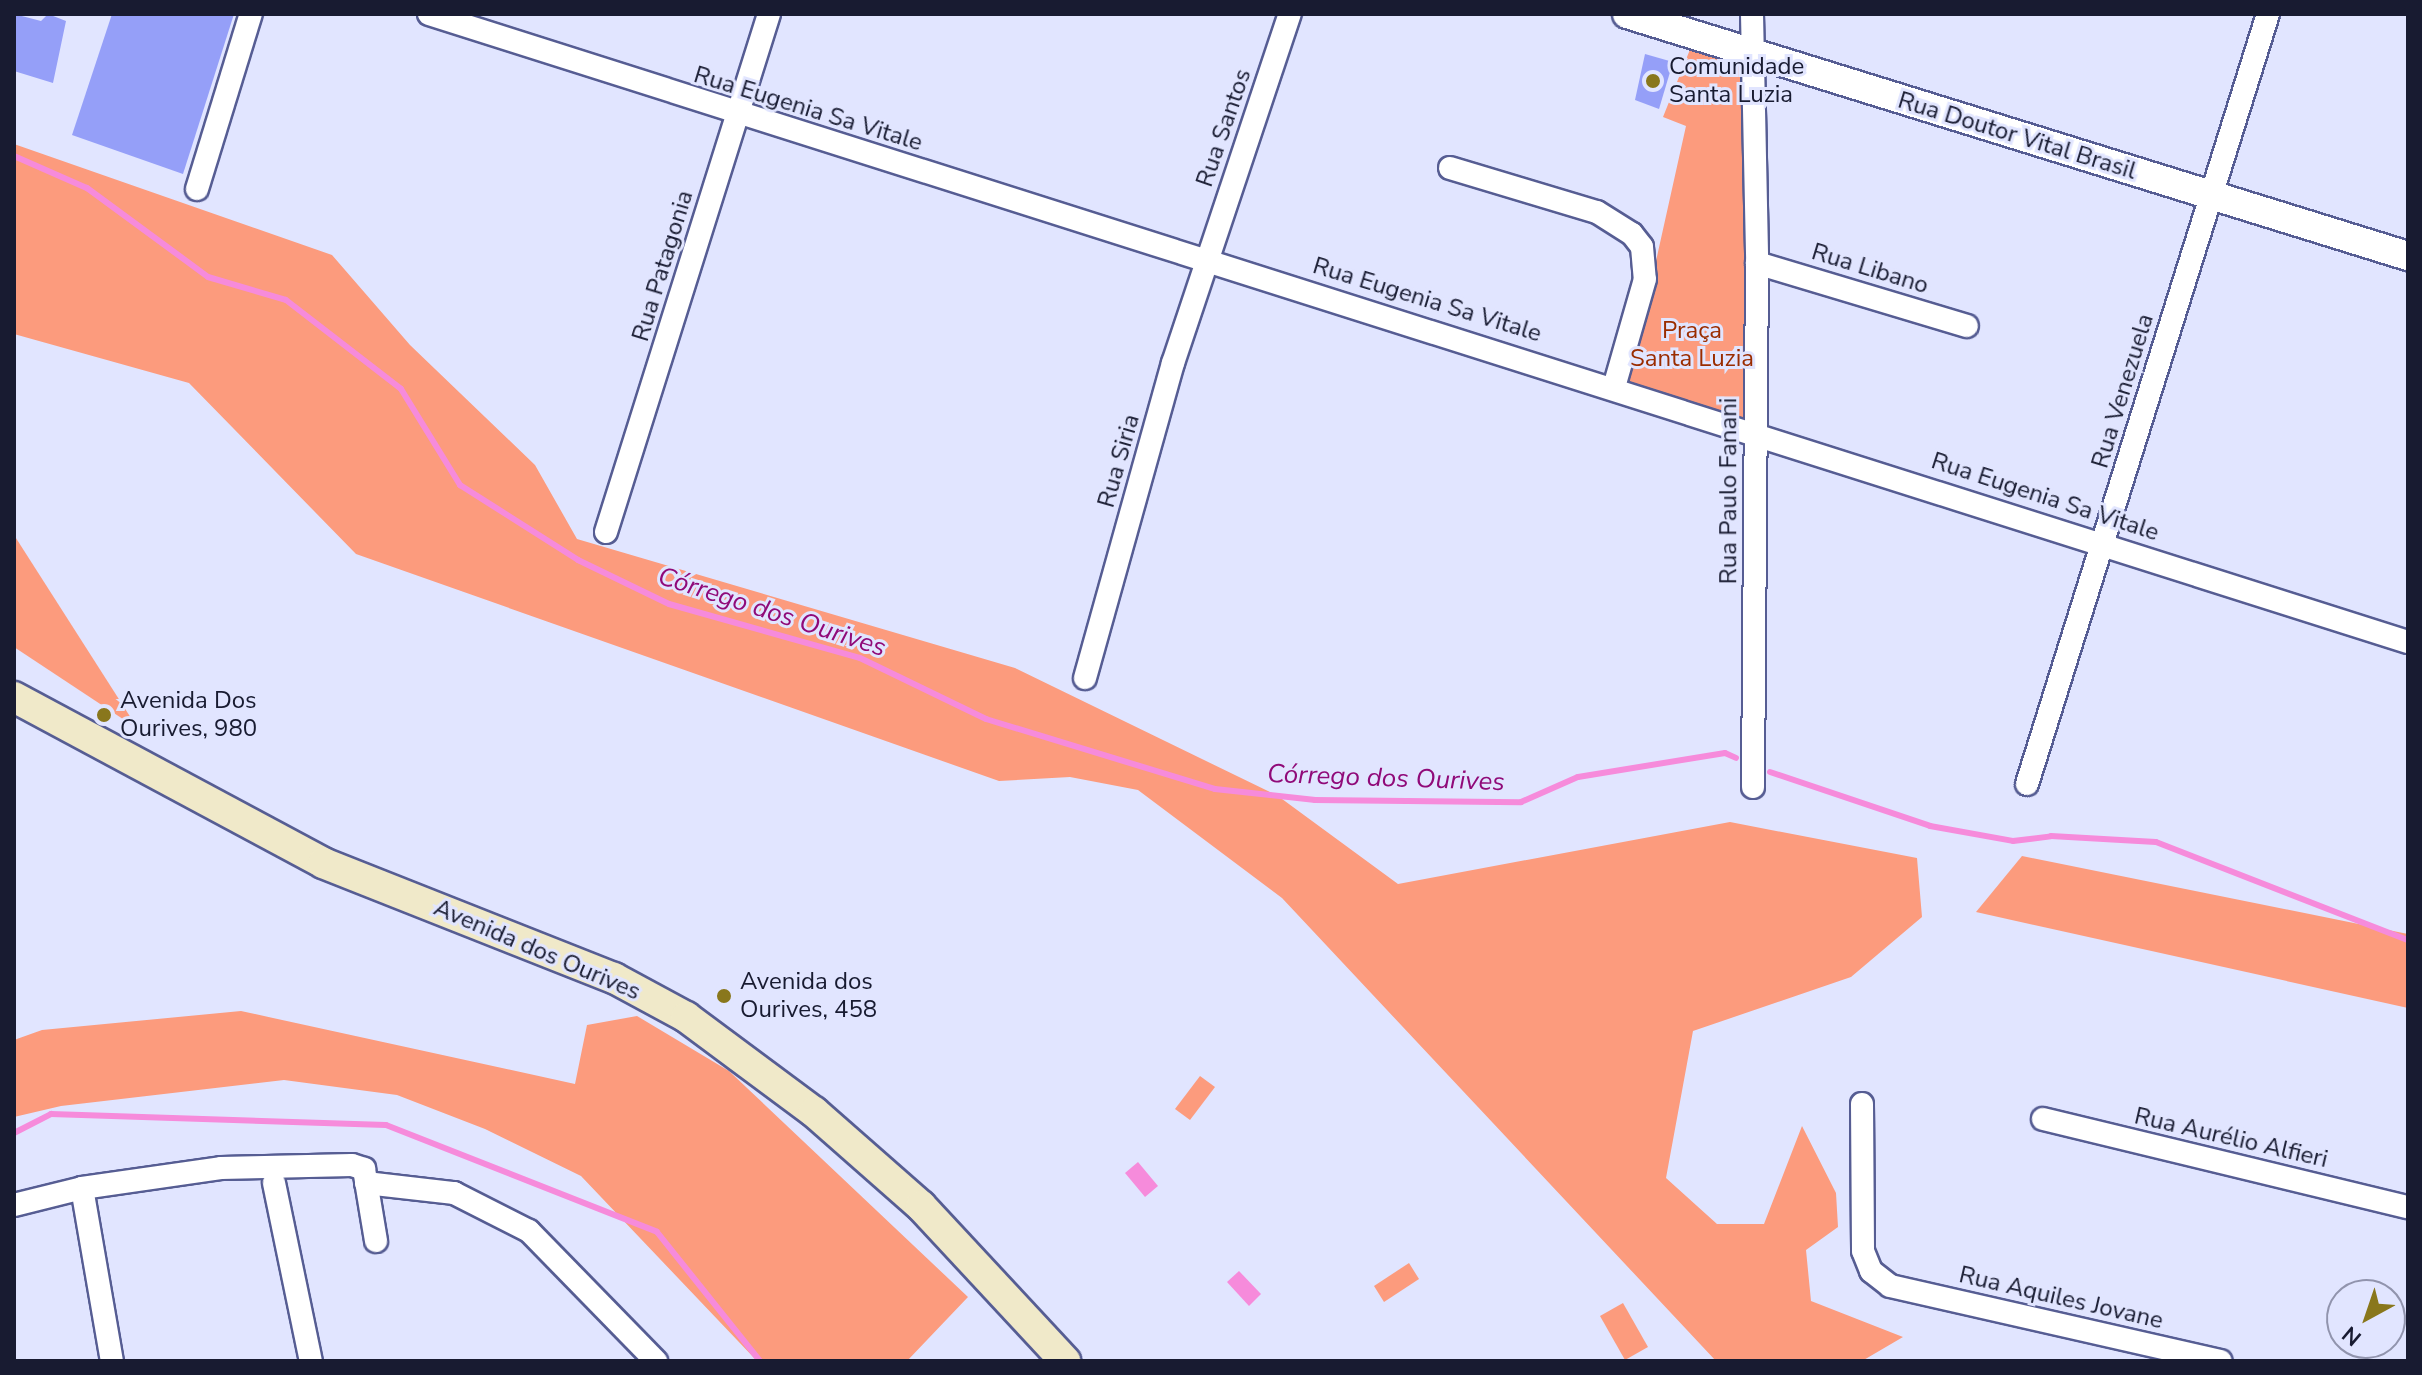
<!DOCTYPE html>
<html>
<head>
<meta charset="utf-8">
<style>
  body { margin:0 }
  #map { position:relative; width:2422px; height:1375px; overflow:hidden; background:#e1e5ff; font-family:"Nunito Sans",sans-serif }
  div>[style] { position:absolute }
  .green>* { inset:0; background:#fc9b7d }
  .water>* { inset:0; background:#f68bdb }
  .stream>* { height:6px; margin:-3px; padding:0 3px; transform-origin:3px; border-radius:3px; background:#f68bdb }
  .building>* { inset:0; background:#959ff8 }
  .roads { filter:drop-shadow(2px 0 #565d93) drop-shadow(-2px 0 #565d93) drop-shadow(0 2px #565d93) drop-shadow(0 -2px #565d93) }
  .minor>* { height:22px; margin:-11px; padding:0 11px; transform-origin:11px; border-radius:11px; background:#fff }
  .tertiary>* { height:28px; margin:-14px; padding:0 14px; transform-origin:14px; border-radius:14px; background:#fff }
  .secondary>* { height:30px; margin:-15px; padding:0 15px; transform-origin:15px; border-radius:15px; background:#f0e9c9 }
  .dots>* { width:22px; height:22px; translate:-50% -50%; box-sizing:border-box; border:4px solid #e1e5ff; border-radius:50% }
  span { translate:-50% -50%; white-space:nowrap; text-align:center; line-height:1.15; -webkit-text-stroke:6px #e1e5ff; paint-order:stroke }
  .poi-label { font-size:24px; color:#181b31 }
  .left { translate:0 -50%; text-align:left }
  .street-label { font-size:24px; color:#181b31 }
  .park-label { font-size:24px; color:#9a2c00 }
  .water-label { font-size:26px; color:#900a79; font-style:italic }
  .frame { position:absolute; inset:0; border:16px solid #181b31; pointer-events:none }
  .north { position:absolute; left:2326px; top:1279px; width:80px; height:80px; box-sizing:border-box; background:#e1e5ff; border:2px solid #9194ad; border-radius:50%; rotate:220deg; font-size:22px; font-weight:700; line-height:32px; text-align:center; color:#181b31 }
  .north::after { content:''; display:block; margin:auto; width:28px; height:36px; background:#89771c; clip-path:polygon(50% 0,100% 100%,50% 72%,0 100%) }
</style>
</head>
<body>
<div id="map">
  <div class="green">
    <i style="clip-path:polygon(1693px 42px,1746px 55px,1749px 422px,1622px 383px,1650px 288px,1686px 126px,1663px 117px)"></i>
    <i style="clip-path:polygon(14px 144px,332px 255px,410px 345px,535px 465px,577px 539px,1015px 668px,1278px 796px,1398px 884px,1730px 822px,1917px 858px,1922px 917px,1851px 977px,1693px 1031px,1666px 1178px,1717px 1224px,1764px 1224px,1802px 1126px,1836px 1193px,1838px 1227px,1806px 1250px,1811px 1301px,1903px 1337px,1862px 1361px,1716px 1361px,1282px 898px,1138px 790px,1070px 777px,999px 781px,356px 554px,189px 383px,14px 334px)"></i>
    <i style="clip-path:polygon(14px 535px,138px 729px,14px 647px)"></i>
    <i style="clip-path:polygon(2022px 856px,2408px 934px,2408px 1008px,1976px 912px)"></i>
    <i style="clip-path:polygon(241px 1011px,575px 1084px,587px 1025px,637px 1016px,729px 1071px,968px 1297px,907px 1361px,757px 1361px,581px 1176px,485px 1129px,397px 1095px,284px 1080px,61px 1106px,14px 1117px,14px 1040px,42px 1030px)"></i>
    <i style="clip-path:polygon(1200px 1076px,1215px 1087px,1190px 1120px,1175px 1109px)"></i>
    <i style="clip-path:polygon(1409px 1263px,1419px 1279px,1384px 1302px,1374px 1286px)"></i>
    <i style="clip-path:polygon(1623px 1303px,1648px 1347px,1625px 1360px,1600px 1316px)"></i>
  </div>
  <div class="water">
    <i style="clip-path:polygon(1138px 1162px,1158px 1186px,1145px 1197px,1125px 1173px)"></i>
    <i style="clip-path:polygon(1239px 1271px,1261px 1294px,1249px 1306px,1227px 1282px)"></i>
  </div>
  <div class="stream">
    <i style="left:14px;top:156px;width:80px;rotate:23.7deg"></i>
    <i style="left:87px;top:188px;width:150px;rotate:36.3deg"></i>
    <i style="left:208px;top:277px;width:81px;rotate:16.4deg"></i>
    <i style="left:286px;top:300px;width:145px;rotate:37.7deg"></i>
    <i style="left:401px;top:389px;width:113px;rotate:58.4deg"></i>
    <i style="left:460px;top:485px;width:140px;rotate:32.4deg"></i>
    <i style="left:578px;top:560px;width:101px;rotate:25.8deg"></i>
    <i style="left:669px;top:604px;width:198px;rotate:15.8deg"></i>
    <i style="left:860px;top:658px;width:140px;rotate:25.8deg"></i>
    <i style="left:986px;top:719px;width:239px;rotate:17deg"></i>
    <i style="left:1215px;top:789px;width:101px;rotate:6.3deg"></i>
    <i style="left:1315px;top:800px;width:206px;rotate:0.6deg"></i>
    <i style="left:1521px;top:802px;width:62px;rotate:-23.7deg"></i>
    <i style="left:1578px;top:777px;width:149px;rotate:-9.3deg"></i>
    <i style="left:1725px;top:753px;width:12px;rotate:24deg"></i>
    <i style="left:1770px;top:772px;width:169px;rotate:18.6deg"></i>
    <i style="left:1930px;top:826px;width:84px;rotate:10.2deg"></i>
    <i style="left:2013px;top:841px;width:38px;rotate:-7deg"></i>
    <i style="left:2051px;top:836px;width:105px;rotate:3.3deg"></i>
    <i style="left:2156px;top:842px;width:270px;rotate:21.3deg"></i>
    <i style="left:14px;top:1133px;width:42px;rotate:-27.2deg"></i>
    <i style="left:51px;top:1114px;width:335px;rotate:1.9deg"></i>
    <i style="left:386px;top:1125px;width:291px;rotate:21.5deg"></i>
    <i style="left:657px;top:1232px;width:165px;rotate:51.4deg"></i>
  </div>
  <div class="building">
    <i style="clip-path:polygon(14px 14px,41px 21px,48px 14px,66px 21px,53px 83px,14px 71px)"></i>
    <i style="clip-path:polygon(112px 14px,234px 14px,183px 174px,72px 135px)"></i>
    <i style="clip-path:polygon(1645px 54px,1673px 62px,1659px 109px,1635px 100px)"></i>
  </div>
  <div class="roads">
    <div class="minor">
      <i style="left:429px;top:14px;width:2076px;rotate:17.61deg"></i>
      <i style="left:1752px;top:14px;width:249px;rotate:88.8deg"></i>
      <i style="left:1757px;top:263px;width:524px;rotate:90.44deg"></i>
      <i style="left:1450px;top:168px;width:153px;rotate:16.7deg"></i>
      <i style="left:1597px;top:212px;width:41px;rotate:32.2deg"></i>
      <i style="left:1632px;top:234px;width:16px;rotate:52deg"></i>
      <i style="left:1642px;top:247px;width:32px;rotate:85deg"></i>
      <i style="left:1645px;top:279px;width:112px;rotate:106deg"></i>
      <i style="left:197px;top:189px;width:183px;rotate:-72.9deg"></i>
      <i style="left:1757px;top:263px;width:219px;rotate:16.7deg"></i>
      <i style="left:606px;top:532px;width:543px;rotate:-72.53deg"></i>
      <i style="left:1085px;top:678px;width:327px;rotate:-74.4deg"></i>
      <i style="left:1173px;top:363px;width:368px;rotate:-71.5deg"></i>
      <i style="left:2027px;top:784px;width:807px;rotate:-72.62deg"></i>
      <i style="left:1862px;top:1104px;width:147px;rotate:89.6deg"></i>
      <i style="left:1863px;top:1251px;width:22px;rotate:68deg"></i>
      <i style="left:1871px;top:1271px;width:24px;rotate:38deg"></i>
      <i style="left:1890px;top:1286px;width:339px;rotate:12.8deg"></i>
      <i style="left:2043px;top:1119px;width:375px;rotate:13.6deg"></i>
      <i style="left:274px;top:1183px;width:182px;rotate:78.3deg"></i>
      <i style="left:366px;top:1183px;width:89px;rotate:6.5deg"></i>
      <i style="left:454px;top:1193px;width:84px;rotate:26.9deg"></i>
      <i style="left:529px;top:1231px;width:182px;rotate:45.7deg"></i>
      <i style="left:82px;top:1188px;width:176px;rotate:80.2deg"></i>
      <i style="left:14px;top:1205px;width:70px;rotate:-14deg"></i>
      <i style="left:82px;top:1188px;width:140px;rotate:-8.2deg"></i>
      <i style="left:221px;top:1168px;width:131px;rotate:-1.3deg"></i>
      <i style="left:352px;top:1165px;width:13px;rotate:18deg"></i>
      <i style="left:364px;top:1169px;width:73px;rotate:80.5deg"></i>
    </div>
    <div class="tertiary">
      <i style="left:1627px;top:14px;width:818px;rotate:17.22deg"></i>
    </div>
    <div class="secondary">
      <i style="left:14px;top:697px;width:351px;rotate:28.2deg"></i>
      <i style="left:323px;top:863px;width:313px;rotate:21.6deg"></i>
      <i style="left:614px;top:978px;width:82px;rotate:28.4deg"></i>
      <i style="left:686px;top:1017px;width:159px;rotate:36.6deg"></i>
      <i style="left:814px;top:1112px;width:142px;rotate:41.3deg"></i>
      <i style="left:921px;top:1206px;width:212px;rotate:47.1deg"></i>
    </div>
  </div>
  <div class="dots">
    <i style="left:1653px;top:81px;background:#89771c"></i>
    <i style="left:104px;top:715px;background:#89771c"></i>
    <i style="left:724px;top:996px;background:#89771c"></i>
  </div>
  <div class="poi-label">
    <span class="left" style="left:1669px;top:81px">Comunidade<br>Santa Luzia</span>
    <span class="left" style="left:120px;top:715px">Avenida Dos<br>Ourives, 980</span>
    <span class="left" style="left:740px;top:996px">Avenida dos<br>Ourives, 458</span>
  </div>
  <div class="street-label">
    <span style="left:808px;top:109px;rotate:17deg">Rua Eugenia Sa Vitale</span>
    <span style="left:1224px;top:128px;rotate:-71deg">Rua Santos</span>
    <span style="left:2017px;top:136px;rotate:17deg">Rua Doutor Vital Brasil</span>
    <span style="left:663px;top:266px;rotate:-73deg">Rua Patagonia</span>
    <span style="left:1870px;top:269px;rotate:17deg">Rua Libano</span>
    <span style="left:1427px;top:300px;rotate:17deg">Rua Eugenia Sa Vitale</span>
    <span style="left:2123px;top:391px;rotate:-73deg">Rua Venezuela</span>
    <span style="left:1119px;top:461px;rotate:-74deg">Rua Siria</span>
    <span style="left:1729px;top:491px;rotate:-90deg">Rua Paulo Fanani</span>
    <span style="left:2045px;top:497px;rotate:18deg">Rua Eugenia Sa Vitale</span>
    <span style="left:537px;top:950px;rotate:23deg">Avenida dos Ourives</span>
    <span style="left:2231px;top:1138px;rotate:13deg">Rua Aurélio Alfieri</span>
    <span style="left:2061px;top:1298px;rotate:13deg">Rua Aquiles Jovane</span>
  </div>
  <div class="park-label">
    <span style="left:1692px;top:345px">Praça<br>Santa Luzia</span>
  </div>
  <div class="water-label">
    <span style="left:772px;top:612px;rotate:18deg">Córrego dos Ourives</span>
    <span style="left:1386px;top:778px;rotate:2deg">Córrego dos Ourives</span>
  </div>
  <div class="frame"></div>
  <div class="north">N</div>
</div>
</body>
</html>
